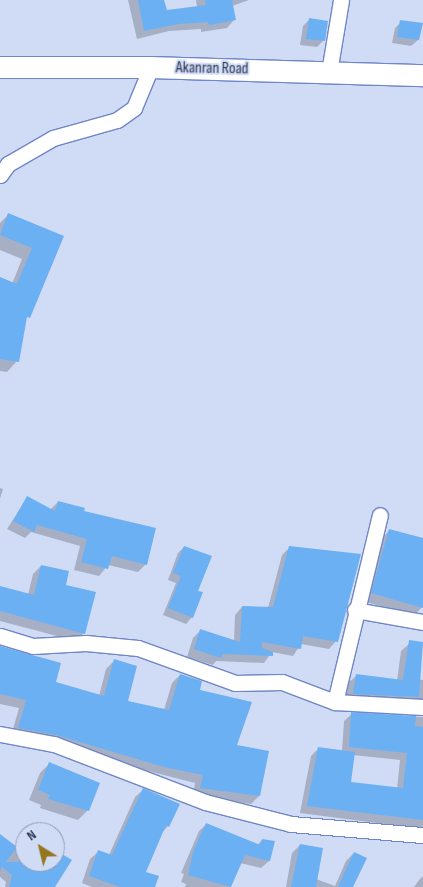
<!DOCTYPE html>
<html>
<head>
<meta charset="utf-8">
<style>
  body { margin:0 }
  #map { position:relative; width:423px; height:887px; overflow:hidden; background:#d0dbf6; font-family:"Sofia Sans Condensed",sans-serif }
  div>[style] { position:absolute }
  .shadow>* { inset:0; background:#0003 }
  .building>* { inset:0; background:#6bb0f2 }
  .roads { filter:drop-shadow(1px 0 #7086c5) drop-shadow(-1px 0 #7086c5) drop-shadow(0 1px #7086c5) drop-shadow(0 -1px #7086c5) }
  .street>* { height:15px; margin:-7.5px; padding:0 7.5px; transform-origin:7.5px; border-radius:7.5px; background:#fff }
  .secondary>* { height:21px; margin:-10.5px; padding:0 10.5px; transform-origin:10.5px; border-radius:10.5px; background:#fff }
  span { translate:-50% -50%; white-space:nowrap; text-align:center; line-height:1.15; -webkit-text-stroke:4px #d0dbf6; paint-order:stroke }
  .street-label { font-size:16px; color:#2e3752 }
  .north { position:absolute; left:15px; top:822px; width:50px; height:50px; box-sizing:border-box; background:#d0dbf6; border:1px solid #8f99b4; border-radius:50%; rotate:324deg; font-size:14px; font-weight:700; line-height:20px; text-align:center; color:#2e3752 }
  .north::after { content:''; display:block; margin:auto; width:18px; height:22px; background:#95771f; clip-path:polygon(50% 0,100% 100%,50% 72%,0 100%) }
</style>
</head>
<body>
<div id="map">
  <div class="shadow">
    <i style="clip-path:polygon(128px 0,163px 0,166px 12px,197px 7px,196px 0,249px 0,232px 6px,234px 20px,227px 28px,201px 32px,201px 29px,169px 31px,137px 39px)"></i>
    <i style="clip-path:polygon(310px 19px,323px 41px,317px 47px,300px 45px,303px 26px)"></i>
    <i style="clip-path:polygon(401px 22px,422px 24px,418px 40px,411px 46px,392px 43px,395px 28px)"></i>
    <i style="clip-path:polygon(8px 215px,62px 237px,24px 322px,17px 361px,7px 372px,0 371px,0 279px,12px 284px,22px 259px,0 250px,0 223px)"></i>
    <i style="clip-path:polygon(0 488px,3px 489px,0 499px)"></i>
    <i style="clip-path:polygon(27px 498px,50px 510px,58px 502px,82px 512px,146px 564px,138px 572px,108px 565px,99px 576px,74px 570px,80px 546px,31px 532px,25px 538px,7px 529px)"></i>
    <i style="clip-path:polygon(389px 531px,423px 541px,422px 607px,414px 616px,363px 601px,381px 539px)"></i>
    <i style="clip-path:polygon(184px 547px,192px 617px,186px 624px,163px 615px,176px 583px,168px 580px,178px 553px)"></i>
    <i style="clip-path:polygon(290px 547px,336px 641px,329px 649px,301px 644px,293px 656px,272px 652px,264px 663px,216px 661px,213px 665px,187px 657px,193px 638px,201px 630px,234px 641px,235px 615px,242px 607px,268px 608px,282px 555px)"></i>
    <i style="clip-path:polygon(41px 566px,65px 585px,84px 633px,76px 641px,0 621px,0 587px,28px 595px,33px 574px)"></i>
    <i style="clip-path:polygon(409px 644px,415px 679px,423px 680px,423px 710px,346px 701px,348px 683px,356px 676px,397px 681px,401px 651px)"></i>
    <i style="clip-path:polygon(0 646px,55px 683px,99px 696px,106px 669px,114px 661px,126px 701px,164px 710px,172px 683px,180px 675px,198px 691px,235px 746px,259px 796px,251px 804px,193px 796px,195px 783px,11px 736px,19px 708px,0 704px)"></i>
    <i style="clip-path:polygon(evenodd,352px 714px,423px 717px,423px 829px,300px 813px,311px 756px,319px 748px,342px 751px,344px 721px,352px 714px,353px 755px,400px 760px,397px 789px,349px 783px,353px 755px)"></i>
    <i style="clip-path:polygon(50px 763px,88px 810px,78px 820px,40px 808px,41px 805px,29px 800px,40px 773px)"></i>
    <i style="clip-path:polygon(143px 790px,168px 826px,161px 834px,144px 873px,154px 887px,92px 887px,82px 883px,90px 859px,98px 852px,109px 855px,135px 797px)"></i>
    <i style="clip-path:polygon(207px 824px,257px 845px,262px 840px,273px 842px,269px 861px,261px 868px,240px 863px,230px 887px,185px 887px,186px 884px,181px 882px,184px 874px,181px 873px,199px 831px)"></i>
    <i style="clip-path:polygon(0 836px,25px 855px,25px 862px,55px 862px,55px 851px,70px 861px,53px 887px,5px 887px,6px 882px,0 877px)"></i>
    <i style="clip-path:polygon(300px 845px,316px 879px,335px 886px,346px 861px,354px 853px,351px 887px,286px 887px,292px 853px)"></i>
    <i style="clip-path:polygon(423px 876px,423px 887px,414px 887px,419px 880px)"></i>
  </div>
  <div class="building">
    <i style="clip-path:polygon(138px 0,164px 0,167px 10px,206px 5px,205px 0,232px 0,236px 20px,209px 25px,208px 22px,178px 24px,144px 31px)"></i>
    <i style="clip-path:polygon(309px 18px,328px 21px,325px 41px,306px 39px)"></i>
    <i style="clip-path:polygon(400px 20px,423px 23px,419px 40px,397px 37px)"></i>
    <i style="clip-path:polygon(8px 213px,64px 236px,30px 318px,27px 317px,19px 362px,0 359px,0 277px,17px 284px,32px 248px,0 235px)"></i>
    <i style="clip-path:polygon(27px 496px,55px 511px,58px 501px,85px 508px,84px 511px,156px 528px,147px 565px,112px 556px,108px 569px,81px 562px,87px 539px,37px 525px,34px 532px,13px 521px)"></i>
    <i style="clip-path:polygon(389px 529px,423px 538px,423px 608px,371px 593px)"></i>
    <i style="clip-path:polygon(184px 546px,212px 556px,198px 591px,203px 592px,193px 618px,168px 608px,181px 576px,173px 573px)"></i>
    <i style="clip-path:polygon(289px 546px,361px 554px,338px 642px,303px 636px,301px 649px,262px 642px,262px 648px,273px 652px,273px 656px,223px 654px,221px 658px,194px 649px,200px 629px,240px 642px,242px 606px,273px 607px)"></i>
    <i style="clip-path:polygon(41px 565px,69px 571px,66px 585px,96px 592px,85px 634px,0 611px,0 586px,34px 595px)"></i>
    <i style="clip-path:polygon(409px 640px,423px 642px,419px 697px,353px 694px,356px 674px,403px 680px)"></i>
    <i style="clip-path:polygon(0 646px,61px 663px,56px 682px,104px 696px,114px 659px,137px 666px,128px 701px,169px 710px,180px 674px,202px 681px,200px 690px,252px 702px,237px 745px,269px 751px,260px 796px,200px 788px,203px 775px,164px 767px,56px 735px,18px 728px,26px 700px,0 694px)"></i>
    <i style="clip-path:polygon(351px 712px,416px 716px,415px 726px,423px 727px,423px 820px,307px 806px,318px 747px,355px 752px,351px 782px,403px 788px,407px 753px,349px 747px)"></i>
    <i style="clip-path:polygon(49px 762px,100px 783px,89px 811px,48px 799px,50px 795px,38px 790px)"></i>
    <i style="clip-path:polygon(143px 788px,180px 804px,169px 827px,166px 825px,146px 872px,159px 876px,155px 887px,120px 887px,89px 876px,98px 850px,112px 855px)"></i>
    <i style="clip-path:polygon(206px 823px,260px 845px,262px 839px,275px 841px,270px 861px,245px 855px,231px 887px,188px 875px,193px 852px)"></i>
    <i style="clip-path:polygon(0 834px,17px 847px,6px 862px,55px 862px,55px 850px,72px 860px,55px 887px,9px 887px,12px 875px,2px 867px,0 870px)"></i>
    <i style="clip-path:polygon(300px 844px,323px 848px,316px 887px,291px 887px)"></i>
    <i style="clip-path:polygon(354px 852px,367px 858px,353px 887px,338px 887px)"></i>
  </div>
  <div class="roads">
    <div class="street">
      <i style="left:329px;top:72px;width:73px;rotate:-80.5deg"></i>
      <i style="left:0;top:175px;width:14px;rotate:-54deg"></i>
      <i style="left:8px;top:164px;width:52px;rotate:-30deg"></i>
      <i style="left:53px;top:138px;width:66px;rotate:-15.7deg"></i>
      <i style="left:117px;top:120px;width:21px;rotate:-35deg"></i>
      <i style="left:134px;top:108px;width:44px;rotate:-67.5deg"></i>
      <i style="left:355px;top:610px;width:69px;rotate:10deg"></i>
      <i style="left:0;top:636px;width:34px;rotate:17deg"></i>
      <i style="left:33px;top:646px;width:53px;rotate:-3.2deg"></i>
      <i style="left:86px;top:643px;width:52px;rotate:5.5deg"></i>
      <i style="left:138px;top:648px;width:103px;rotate:19.8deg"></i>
      <i style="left:235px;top:683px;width:47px;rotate:-1.2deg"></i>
      <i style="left:282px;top:682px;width:57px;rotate:20.7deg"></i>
      <i style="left:335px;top:702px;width:88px;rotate:3.3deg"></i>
      <i style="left:335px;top:702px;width:192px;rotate:-76.5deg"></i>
      <i style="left:0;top:734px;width:55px;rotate:10.5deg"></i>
      <i style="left:54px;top:744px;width:162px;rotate:21deg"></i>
      <i style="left:205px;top:802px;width:89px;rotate:14.3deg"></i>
      <i style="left:291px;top:824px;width:132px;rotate:4.8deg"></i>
    </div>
    <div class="secondary">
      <i style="left:0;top:67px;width:151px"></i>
      <i style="left:151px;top:67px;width:272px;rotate:1.7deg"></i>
    </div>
  </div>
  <div class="street-label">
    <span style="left:212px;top:69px;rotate:1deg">Akanran Road</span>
  </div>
  <div class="north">N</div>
</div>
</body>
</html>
